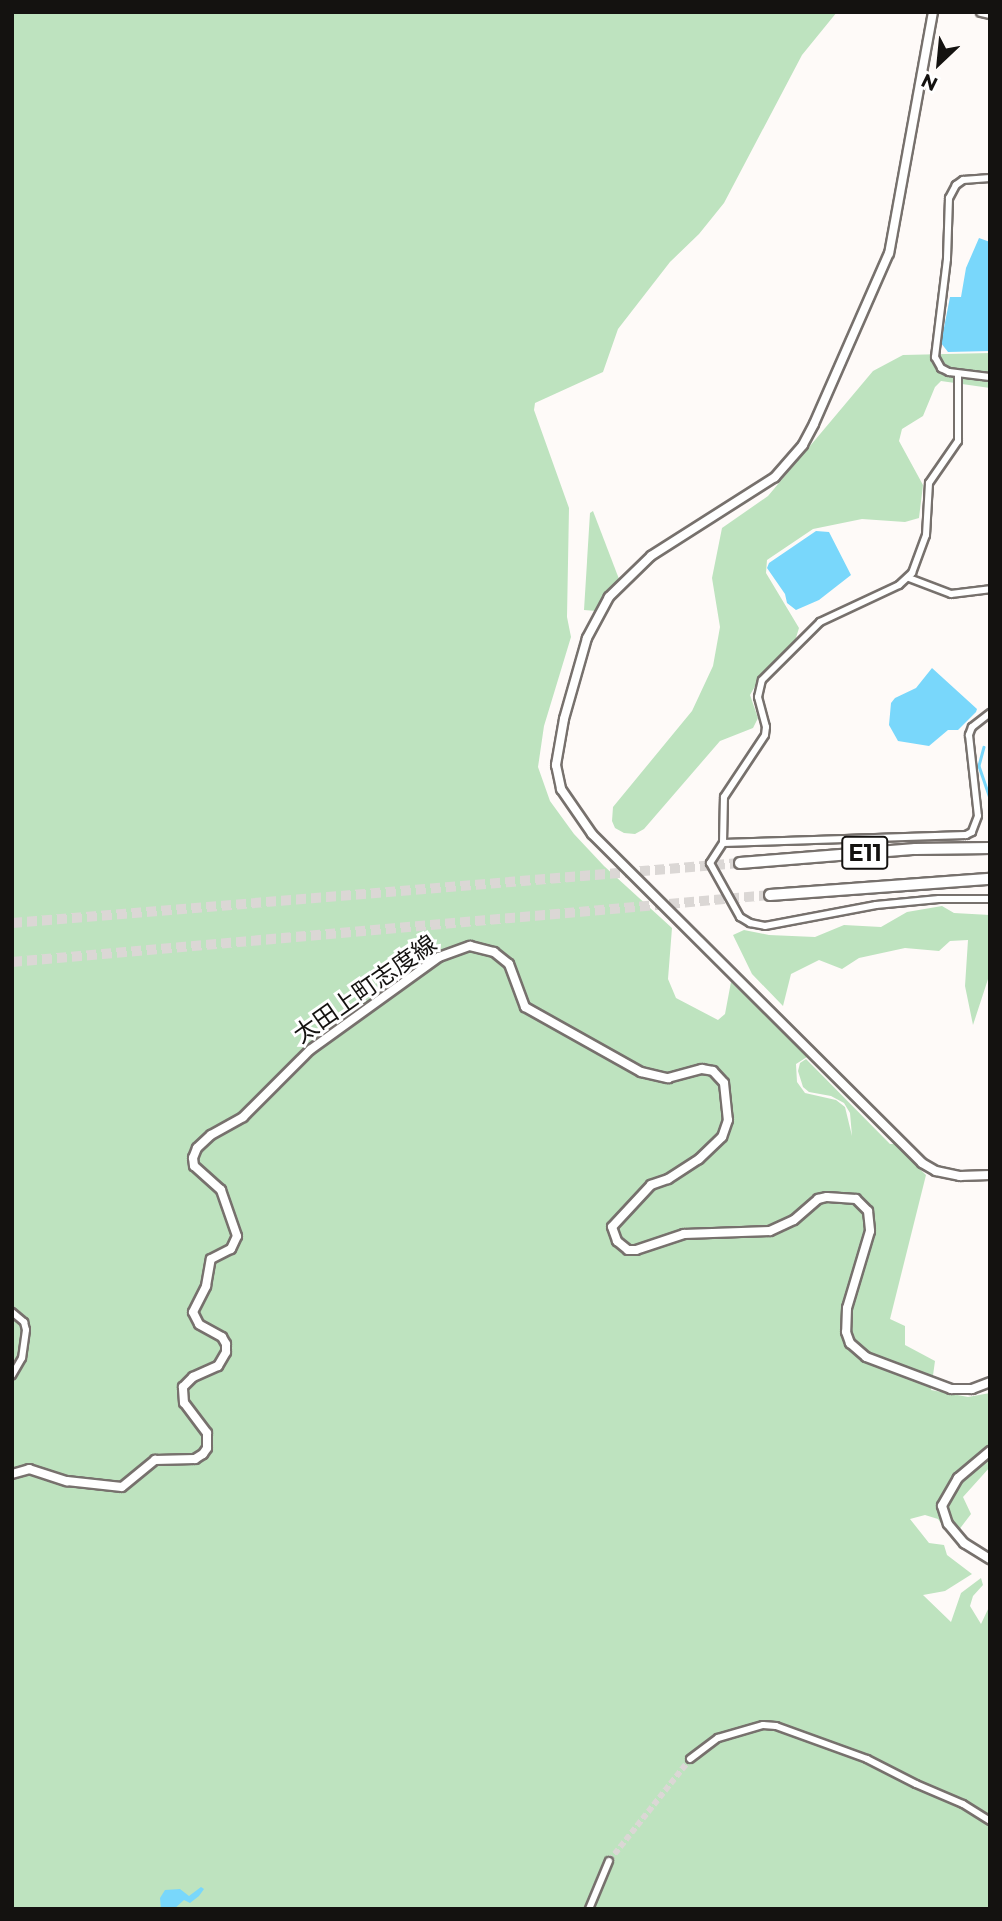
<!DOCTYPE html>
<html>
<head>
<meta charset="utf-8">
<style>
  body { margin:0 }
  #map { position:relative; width:1002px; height:1921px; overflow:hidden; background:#fefaf8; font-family:Montserrat,"Noto Sans JP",sans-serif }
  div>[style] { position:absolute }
  .green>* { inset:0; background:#bee3bf }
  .water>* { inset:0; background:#79d7fb }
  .stream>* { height:2.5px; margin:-1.25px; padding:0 1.25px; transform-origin:1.25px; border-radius:1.25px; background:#79d7fb }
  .street-tunnel>* { height:6px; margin-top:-3px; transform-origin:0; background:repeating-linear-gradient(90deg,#dbd7d5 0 6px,transparent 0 9px) }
  .highway-tunnel>* { height:10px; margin-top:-5px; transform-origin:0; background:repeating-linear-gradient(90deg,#dbd7d5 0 10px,transparent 0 15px) }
  .roads { filter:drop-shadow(2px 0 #77716d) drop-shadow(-2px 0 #77716d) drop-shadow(0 2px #77716d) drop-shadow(0 -2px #77716d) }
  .street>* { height:6px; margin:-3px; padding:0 3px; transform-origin:3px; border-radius:3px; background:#fff }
  .secondary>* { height:8px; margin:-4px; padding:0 4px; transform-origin:4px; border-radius:4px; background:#fff }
  .highway>* { height:10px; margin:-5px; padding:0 5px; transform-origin:5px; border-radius:5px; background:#fff }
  span { translate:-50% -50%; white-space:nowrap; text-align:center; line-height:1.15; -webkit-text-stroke:6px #fff; paint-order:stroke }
  .shield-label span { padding:2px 5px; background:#fff; border:2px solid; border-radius:5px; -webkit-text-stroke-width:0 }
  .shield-label { font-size:23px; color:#141210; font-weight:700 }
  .street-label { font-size:24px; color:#141210 }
  .frame { position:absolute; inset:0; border:14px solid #141210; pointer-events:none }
  .north { position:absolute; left:904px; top:28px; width:70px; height:70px; -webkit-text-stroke:5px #fff; paint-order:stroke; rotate:206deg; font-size:19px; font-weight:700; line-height:28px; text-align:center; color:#141210 }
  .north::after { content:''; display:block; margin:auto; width:24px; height:32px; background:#141210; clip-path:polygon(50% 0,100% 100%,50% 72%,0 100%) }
</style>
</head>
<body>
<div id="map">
  <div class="green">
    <i style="clip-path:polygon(12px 12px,837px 12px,802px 55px,724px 203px,699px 234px,670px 262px,618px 329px,603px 372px,535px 403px,534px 410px,569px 508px,567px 617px,571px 637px,544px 726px,538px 767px,550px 801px,574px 834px,604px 866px,672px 928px,668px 979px,676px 998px,718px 1020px,725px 1014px,731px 982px,807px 1057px,796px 1064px,797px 1082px,805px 1093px,836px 1100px,845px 1107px,852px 1136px,850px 1113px,844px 1103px,831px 1096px,809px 1092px,803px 1087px,798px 1071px,800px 1063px,806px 1059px,890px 1144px,894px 1144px,926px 1175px,890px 1319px,905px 1326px,905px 1345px,935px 1361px,931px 1390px,968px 1397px,990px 1393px,990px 1467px,963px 1497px,971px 1514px,952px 1539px,938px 1519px,925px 1515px,910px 1519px,929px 1543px,944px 1545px,947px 1555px,972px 1574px,945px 1591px,923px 1595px,951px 1622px,961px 1593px,981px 1578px,983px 1585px,973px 1596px,970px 1606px,981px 1624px,990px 1605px,990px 1909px,12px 1909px)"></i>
    <i style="clip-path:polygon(990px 353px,990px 388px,941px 381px,935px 387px,923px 416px,902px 429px,899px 441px,923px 485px,919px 518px,905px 522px,862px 519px,813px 529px,767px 560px,766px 573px,799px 628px,795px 641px,761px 676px,750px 695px,758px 718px,753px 728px,720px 741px,644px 829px,635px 834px,624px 833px,615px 828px,612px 821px,613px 807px,692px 711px,713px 666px,720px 627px,712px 578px,722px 528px,768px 496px,873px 371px,903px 355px)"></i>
    <i style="clip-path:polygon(593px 511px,619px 579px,596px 611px,584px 610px,590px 513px)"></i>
    <i style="clip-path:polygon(942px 906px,954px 913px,990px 915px,990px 973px,973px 1025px,965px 986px,968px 940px,950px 941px,939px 951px,905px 948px,859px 958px,842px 969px,819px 960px,791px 974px,783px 1006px,752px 974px,733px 935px,744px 930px,769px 935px,815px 937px,844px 925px,881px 927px,907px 912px)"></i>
  </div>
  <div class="water">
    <i style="clip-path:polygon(979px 238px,990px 242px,990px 351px,948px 352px,941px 343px,950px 297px,961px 297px,966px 268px)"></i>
    <i style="clip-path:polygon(816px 531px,829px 532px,851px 575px,819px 600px,796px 610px,787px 603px,785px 594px,767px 568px,769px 563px)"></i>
    <i style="clip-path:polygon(932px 668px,977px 709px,976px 712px,958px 730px,948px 730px,929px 746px,898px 741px,889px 725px,891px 703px,895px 698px,916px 688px)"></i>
    <i style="clip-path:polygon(201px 1887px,204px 1889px,199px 1896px,190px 1903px,184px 1900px,174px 1909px,161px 1909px,160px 1898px,165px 1890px,180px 1889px,189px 1896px)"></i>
  </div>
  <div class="stream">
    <i style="left:984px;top:747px;width:20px;rotate:105deg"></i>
    <i style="left:979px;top:766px;width:34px;rotate:71deg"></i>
  </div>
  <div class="street-tunnel">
    <i style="left:609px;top:1861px;width:130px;rotate:-51.5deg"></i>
  </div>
  <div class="highway-tunnel">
    <i style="left:12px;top:923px;width:730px;rotate:-4.71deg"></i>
    <i style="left:12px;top:962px;width:761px;rotate:-5.05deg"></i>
  </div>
  <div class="roads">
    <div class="street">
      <i style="left:990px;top:178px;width:27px;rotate:176deg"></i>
      <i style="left:963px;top:180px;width:9px;rotate:144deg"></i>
      <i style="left:956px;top:185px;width:15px;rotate:118deg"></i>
      <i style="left:949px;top:198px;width:61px;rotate:91.9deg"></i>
      <i style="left:947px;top:259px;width:99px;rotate:97deg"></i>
      <i style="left:935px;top:357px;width:13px;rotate:61deg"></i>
      <i style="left:941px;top:368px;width:9px;rotate:27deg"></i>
      <i style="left:949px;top:372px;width:41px;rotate:7deg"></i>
      <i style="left:909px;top:578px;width:45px;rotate:20.9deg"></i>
      <i style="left:951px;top:594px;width:39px;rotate:-7deg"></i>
      <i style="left:990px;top:713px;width:23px;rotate:142deg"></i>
      <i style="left:972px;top:727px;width:9px;rotate:111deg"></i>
      <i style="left:969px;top:735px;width:81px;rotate:83.7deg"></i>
      <i style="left:978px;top:816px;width:17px;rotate:111deg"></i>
      <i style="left:972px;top:832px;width:7px;rotate:153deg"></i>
      <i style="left:966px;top:835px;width:243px;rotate:178.1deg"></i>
      <i style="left:723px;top:843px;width:24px;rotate:123deg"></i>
      <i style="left:710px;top:863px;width:62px;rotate:60.9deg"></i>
      <i style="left:740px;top:917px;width:12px;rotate:31deg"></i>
      <i style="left:750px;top:923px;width:15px;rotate:11deg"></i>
      <i style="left:765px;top:926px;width:113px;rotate:-10.7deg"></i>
      <i style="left:876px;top:905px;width:63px;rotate:-5.4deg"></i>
      <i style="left:939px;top:899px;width:51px"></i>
      <i style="left:723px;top:843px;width:46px;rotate:-88.8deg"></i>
      <i style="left:724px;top:797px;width:74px;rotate:-56.5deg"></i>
      <i style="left:765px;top:735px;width:8px;rotate:-83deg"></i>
      <i style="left:766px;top:727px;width:31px;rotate:-105deg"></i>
      <i style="left:758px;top:697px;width:17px;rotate:-77deg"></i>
      <i style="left:762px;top:680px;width:82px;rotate:-45deg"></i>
      <i style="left:820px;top:622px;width:87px;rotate:-25.1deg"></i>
      <i style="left:899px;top:585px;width:18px;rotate:-43deg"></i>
      <i style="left:912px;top:573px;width:40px;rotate:-69.8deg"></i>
      <i style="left:926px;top:535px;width:52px;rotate:-86.7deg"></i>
      <i style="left:929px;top:483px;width:51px;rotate:-55.4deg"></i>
      <i style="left:958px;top:441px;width:66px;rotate:-90deg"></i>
      <i style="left:12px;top:1312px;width:16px;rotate:40deg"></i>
      <i style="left:24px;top:1322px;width:8px;rotate:76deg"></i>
      <i style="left:26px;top:1330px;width:28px;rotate:98deg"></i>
      <i style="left:22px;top:1358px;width:20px;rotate:120deg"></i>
      <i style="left:690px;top:1759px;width:35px;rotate:-37deg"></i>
      <i style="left:718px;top:1738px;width:47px;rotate:-16.1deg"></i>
      <i style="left:763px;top:1725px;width:13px;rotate:4deg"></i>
      <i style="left:776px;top:1726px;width:97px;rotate:19.9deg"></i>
      <i style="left:867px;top:1759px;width:55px;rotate:27deg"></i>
      <i style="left:916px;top:1784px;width:51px;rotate:23.1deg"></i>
      <i style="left:963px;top:1804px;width:32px;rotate:32deg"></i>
      <i style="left:589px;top:1909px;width:52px;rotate:-67.4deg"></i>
    </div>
    <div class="secondary">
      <i style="left:933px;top:12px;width:245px;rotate:100.3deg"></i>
      <i style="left:889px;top:253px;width:187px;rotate:113.7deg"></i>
      <i style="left:814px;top:424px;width:24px;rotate:118deg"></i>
      <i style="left:803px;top:445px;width:43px;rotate:131.2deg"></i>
      <i style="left:775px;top:477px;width:147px;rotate:147.5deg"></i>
      <i style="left:651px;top:556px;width:59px;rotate:135.7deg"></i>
      <i style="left:609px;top:597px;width:47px;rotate:118.2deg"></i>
      <i style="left:587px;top:638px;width:84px;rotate:105.9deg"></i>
      <i style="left:564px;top:719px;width:47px;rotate:99.9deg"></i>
      <i style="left:556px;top:765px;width:25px;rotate:78deg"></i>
      <i style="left:561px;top:789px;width:55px;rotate:55.4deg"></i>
      <i style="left:592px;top:834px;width:466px;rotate:44.9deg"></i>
      <i style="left:922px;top:1163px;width:16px;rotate:30deg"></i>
      <i style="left:936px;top:1171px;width:25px;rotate:12deg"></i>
      <i style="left:960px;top:1176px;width:30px;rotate:-2deg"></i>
      <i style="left:981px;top:12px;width:9px;rotate:13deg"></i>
      <i style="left:990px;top:1451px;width:42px;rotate:139.8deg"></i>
      <i style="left:958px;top:1478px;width:32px;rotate:120deg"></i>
      <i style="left:942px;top:1506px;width:19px;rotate:72deg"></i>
      <i style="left:948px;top:1524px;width:25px;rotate:50deg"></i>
      <i style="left:964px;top:1543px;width:31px;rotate:32deg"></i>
      <i style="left:12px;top:1474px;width:18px;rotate:-16deg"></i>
      <i style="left:29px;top:1469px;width:40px;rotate:18deg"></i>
      <i style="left:67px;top:1481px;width:55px;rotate:6.2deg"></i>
      <i style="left:122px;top:1487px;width:43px;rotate:-39.3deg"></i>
      <i style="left:155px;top:1460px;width:40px;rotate:-1.4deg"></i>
      <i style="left:195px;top:1459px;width:9px;rotate:-32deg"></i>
      <i style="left:203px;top:1454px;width:7px;rotate:-56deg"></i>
      <i style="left:207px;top:1448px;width:15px;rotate:-90deg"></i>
      <i style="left:207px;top:1433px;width:38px;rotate:-127deg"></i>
      <i style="left:184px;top:1403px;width:16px;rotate:-94deg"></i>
      <i style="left:183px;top:1387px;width:14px;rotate:-45deg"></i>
      <i style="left:193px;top:1377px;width:27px;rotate:-24deg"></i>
      <i style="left:218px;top:1366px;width:16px;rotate:-60deg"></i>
      <i style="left:226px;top:1352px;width:8px;rotate:-90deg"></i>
      <i style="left:226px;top:1344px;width:8px;rotate:-120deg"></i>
      <i style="left:222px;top:1337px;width:26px;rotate:-151deg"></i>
      <i style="left:199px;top:1324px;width:13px;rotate:-117deg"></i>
      <i style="left:193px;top:1312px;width:29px;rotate:-63deg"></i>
      <i style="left:206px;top:1286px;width:27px;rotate:-80deg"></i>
      <i style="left:211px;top:1259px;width:22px;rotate:-27deg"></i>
      <i style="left:231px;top:1249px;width:14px;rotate:-65deg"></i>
      <i style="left:237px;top:1236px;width:49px;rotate:-109.2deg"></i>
      <i style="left:221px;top:1190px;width:36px;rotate:-138deg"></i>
      <i style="left:194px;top:1166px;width:8px;rotate:-97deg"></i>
      <i style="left:193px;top:1158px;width:11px;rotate:-68deg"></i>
      <i style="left:197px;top:1148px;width:19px;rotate:-43deg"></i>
      <i style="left:211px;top:1135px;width:37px;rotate:-29deg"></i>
      <i style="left:243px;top:1117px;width:95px;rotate:-45deg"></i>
      <i style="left:310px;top:1050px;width:159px;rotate:-35.8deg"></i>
      <i style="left:439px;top:957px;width:33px;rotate:-20deg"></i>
      <i style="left:470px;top:946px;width:25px;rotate:14deg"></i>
      <i style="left:494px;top:952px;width:19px;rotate:39deg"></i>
      <i style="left:509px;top:964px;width:46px;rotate:69.6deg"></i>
      <i style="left:525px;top:1007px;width:133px;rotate:29.3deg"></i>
      <i style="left:641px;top:1072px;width:28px;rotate:13deg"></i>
      <i style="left:668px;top:1078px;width:35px;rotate:-15deg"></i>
      <i style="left:702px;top:1069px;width:11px;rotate:10deg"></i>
      <i style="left:713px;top:1071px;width:16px;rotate:47deg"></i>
      <i style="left:724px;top:1083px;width:37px;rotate:84deg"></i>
      <i style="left:728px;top:1120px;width:18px;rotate:109deg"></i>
      <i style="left:722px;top:1137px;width:32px;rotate:136deg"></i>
      <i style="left:699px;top:1159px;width:37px;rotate:147deg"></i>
      <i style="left:668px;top:1179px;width:18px;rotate:161deg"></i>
      <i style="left:651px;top:1185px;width:57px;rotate:132.9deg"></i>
      <i style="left:612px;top:1227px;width:15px;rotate:70deg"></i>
      <i style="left:617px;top:1241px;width:14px;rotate:39deg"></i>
      <i style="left:628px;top:1250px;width:8px"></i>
      <i style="left:636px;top:1250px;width:51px;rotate:-18.4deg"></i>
      <i style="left:684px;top:1234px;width:86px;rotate:-2deg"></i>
      <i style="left:770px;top:1231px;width:26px;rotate:-25deg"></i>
      <i style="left:794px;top:1220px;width:32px;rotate:-41deg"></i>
      <i style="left:818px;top:1199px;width:9px;rotate:-13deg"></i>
      <i style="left:827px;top:1197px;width:29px;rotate:4deg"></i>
      <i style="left:856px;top:1199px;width:17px;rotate:45deg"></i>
      <i style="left:868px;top:1211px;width:20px;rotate:84deg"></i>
      <i style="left:870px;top:1231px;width:80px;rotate:106.6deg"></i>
      <i style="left:847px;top:1308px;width:24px;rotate:92deg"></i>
      <i style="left:846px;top:1332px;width:12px;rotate:70deg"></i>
      <i style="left:850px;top:1343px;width:21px;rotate:41deg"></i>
      <i style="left:866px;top:1357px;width:91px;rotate:20.6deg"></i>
      <i style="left:951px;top:1389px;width:21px"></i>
      <i style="left:972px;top:1389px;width:19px;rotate:-21deg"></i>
    </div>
    <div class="highway">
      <i style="left:740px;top:863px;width:176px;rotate:-4.6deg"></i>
      <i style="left:915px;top:849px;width:75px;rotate:-0.8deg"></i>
      <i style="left:770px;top:895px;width:221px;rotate:-4.2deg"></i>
    </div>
  </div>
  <div class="shield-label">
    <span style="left:865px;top:853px">E11</span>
  </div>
  <div class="street-label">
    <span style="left:365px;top:989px;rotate:-35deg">太田上町志度線</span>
  </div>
  <div class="frame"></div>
  <div class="north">N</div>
</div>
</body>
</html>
